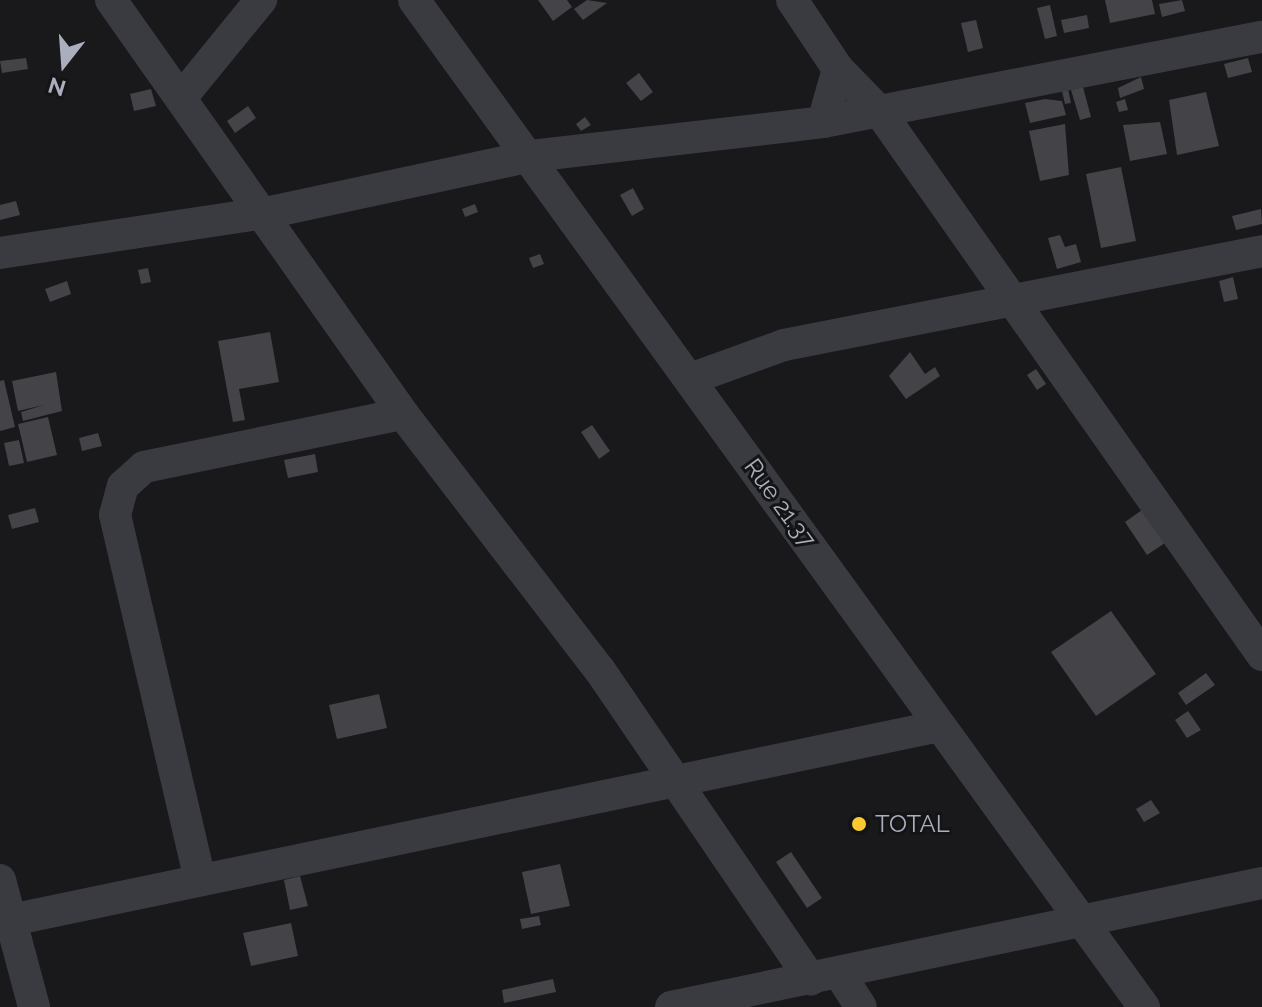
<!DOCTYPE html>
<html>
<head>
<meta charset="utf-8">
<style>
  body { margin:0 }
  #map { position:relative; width:1262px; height:1007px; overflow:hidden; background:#19191b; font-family:Raleway,sans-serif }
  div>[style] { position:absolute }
  .building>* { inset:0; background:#434348 }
  .minor>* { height:32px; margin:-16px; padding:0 16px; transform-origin:16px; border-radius:16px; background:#3a3a41 }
  .dots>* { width:22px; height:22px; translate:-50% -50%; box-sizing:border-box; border:4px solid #141416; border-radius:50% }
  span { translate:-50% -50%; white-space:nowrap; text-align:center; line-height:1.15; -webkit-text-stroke:6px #141416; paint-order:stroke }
  .street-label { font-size:24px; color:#abaebc }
  .poi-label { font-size:24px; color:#abaebc }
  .left { translate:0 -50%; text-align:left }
  .north { position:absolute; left:24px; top:24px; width:80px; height:80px; -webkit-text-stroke:6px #141416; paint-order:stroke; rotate:197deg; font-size:22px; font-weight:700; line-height:32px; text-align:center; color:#abaebc }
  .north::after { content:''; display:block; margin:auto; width:28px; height:36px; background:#abaebc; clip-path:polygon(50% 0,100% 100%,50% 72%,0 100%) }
</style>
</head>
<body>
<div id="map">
  <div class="building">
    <i style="clip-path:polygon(538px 0,567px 0,572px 7px,553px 21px)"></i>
    <i style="clip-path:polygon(587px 0,607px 3px,583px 20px,574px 9px)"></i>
    <i style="clip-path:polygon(1105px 0,1152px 0,1155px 14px,1110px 23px)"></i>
    <i style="clip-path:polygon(1182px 0,1185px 11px,1162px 17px,1159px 4px)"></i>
    <i style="clip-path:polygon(1050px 5px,1057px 36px,1045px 39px,1037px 8px)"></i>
    <i style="clip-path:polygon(1087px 15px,1089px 28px,1064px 33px,1061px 20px)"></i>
    <i style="clip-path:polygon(976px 20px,983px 48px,968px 52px,961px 23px)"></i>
    <i style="clip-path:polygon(26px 58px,28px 69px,2px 73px,0 61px)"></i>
    <i style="clip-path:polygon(1248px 58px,1252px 72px,1228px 78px,1224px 64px)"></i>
    <i style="clip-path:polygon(639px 73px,653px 92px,641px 101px,626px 83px)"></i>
    <i style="clip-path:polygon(1141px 77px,1144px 89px,1120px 98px,1118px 88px)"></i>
    <i style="clip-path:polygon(1083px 87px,1091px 117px,1080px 120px,1071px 90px)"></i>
    <i style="clip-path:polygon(151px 89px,156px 106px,134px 111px,130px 94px)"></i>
    <i style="clip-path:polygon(1068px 89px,1071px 103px,1065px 104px,1062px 91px)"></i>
    <i style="clip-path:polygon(1206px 92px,1219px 146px,1177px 155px,1169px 100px)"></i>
    <i style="clip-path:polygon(1045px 99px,1062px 101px,1066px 115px,1030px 123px,1025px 103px)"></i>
    <i style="clip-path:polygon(1125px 99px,1128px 110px,1119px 112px,1116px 102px)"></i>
    <i style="clip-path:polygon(248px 106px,256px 118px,235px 133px,227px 121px)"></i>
    <i style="clip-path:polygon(585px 117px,591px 125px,581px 131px,576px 124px)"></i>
    <i style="clip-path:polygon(1160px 122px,1167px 154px,1130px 161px,1123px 125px)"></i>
    <i style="clip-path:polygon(1065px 124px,1069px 175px,1040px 181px,1029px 131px)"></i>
    <i style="clip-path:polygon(1121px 167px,1136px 241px,1101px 248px,1086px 174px)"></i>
    <i style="clip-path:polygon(633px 188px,644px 209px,632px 216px,620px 195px)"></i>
    <i style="clip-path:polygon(16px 201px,20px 215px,0 220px,0 205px)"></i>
    <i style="clip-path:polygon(475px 204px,478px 212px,465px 217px,462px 209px)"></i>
    <i style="clip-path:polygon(1261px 209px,1262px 224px,1236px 230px,1232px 216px)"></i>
    <i style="clip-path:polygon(1060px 235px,1065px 247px,1076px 244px,1081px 262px,1057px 269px,1048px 238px)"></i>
    <i style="clip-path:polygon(540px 254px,544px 264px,533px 268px,529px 258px)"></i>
    <i style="clip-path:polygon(148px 268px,151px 282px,141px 284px,138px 270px)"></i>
    <i style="clip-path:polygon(1233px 277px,1238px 299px,1224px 302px,1219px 281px)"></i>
    <i style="clip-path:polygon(67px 281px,71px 294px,50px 302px,45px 289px)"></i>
    <i style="clip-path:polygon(270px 332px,279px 382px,239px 389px,245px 420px,233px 422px,218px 341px)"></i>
    <i style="clip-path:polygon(910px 352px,925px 374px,935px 367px,940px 376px,906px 399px,889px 376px)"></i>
    <i style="clip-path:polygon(1036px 369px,1046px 384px,1037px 390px,1027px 375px)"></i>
    <i style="clip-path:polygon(56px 372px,62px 411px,23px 421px,21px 412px,44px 405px,18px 411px,12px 381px)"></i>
    <i style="clip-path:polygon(4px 380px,15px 427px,0 431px,0 381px)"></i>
    <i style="clip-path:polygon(48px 417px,57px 455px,27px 462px,18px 424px)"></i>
    <i style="clip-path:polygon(592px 425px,610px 451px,599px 459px,581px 432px)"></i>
    <i style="clip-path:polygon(98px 433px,102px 446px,82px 451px,79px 438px)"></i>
    <i style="clip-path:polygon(19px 440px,24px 463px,9px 466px,4px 443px)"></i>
    <i style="clip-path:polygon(315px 454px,318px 472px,288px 478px,284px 460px)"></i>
    <i style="clip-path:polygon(35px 508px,39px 522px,12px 529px,8px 515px)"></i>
    <i style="clip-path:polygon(1142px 510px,1165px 543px,1147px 555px,1125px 522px)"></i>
    <i style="clip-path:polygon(1111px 611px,1156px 674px,1096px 716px,1051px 652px)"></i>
    <i style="clip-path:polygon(1206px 673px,1215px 685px,1186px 705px,1178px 693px)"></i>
    <i style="clip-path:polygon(379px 694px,387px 728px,337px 739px,329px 705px)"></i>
    <i style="clip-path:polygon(1188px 711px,1201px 730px,1187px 738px,1175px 720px)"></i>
    <i style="clip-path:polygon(1151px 800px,1160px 813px,1144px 822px,1136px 809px)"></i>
    <i style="clip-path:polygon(791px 852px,822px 898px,807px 908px,776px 862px)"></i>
    <i style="clip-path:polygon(560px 864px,570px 906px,531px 914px,522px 872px)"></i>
    <i style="clip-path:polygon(300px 876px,308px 906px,290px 910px,284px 880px)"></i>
    <i style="clip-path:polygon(539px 916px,541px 925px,522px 929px,520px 919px)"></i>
    <i style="clip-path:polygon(291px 923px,298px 956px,251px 966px,243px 933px)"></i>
    <i style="clip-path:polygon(553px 979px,556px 992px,504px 1003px,502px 990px)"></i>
  </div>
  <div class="minor">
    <i style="left:111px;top:0;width:507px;rotate:54.8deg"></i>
    <i style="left:403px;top:414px;width:322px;rotate:52.5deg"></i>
    <i style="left:599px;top:669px;width:376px;rotate:55.7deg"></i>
    <i style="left:414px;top:0;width:1244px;rotate:54.06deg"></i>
    <i style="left:792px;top:0;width:83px;rotate:56.3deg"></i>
    <i style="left:838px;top:69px;width:55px;rotate:105.8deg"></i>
    <i style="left:838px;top:69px;width:60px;rotate:45.7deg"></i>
    <i style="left:880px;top:112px;width:664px;rotate:54.87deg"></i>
    <i style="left:181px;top:98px;width:127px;rotate:-50.8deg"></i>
    <i style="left:0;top:253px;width:269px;rotate:-8.6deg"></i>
    <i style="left:266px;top:213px;width:271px;rotate:-12.1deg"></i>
    <i style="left:531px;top:156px;width:294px;rotate:-6.6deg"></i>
    <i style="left:823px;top:122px;width:447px;rotate:-11deg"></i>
    <i style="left:690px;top:379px;width:100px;rotate:-19.9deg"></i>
    <i style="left:784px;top:345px;width:487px;rotate:-11.1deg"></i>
    <i style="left:0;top:880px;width:131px;rotate:75deg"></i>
    <i style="left:200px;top:880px;width:375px;rotate:-103.1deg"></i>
    <i style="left:115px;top:515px;width:30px;rotate:-75deg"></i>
    <i style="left:123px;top:486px;width:28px;rotate:-42deg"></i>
    <i style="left:144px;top:467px;width:264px;rotate:-11.6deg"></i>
    <i style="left:11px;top:920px;width:949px;rotate:-11.8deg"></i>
    <i style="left:839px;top:973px;width:40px;rotate:57.1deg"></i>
    <i style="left:671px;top:1007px;width:604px;rotate:-11.85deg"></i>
  </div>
  <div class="dots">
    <i style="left:859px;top:824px;background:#fcca30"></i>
  </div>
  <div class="street-label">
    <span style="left:780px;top:503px;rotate:54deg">Rue 21.37</span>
  </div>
  <div class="poi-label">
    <span class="left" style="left:875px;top:824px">TOTAL</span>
  </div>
  <div class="north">N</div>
</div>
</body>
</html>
